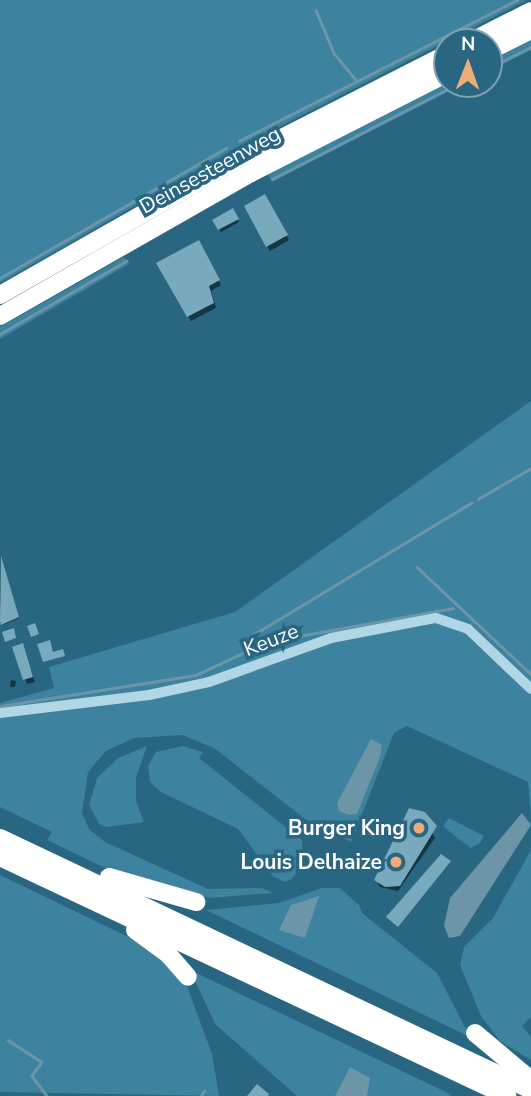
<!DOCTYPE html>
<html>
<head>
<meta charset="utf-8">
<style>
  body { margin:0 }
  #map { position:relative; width:531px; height:1096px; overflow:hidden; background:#296681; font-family:"Nunito Sans",sans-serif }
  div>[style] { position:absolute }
  .green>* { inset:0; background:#3d829e }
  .water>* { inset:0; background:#6c95a7 }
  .shadow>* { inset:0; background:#0007 }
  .stream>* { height:2.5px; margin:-1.25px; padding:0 1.25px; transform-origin:1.25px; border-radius:1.25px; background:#6c95a7 }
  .building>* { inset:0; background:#78a9bc }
  .minor>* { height:10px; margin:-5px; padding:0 5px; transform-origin:5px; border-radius:5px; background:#b1d7e6 }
  .highway>* { height:18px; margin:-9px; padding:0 9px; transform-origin:9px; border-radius:9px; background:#fff }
  .dots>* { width:19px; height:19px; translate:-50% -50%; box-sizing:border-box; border:4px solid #296681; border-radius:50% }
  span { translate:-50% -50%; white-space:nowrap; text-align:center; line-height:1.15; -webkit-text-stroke:7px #296681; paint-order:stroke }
  .street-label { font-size:21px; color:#fff }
  .poi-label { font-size:21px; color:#fff; font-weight:700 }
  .right { translate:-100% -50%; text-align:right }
  .north { position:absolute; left:433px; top:28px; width:70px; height:70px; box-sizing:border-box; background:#296681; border:2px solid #7fa3b3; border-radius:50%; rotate:1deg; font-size:19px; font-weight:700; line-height:28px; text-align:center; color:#fff }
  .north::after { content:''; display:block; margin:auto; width:24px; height:32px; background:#edac78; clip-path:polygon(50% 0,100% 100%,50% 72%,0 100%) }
</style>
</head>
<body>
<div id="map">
  <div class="green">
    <i style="clip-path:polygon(0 0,527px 0,238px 148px,240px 150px,215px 160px,0 283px)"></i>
    <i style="clip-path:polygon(531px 39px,531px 50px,489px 71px,489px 60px)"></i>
    <i style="clip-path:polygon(447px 81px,463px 84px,272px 182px,267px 173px)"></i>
    <i style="clip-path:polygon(124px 257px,129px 264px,0 339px,0 327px)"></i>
    <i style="clip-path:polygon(531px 401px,531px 816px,528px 782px,407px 726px,394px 733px,351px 842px,309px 822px,214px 748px,182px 735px,134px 738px,106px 751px,88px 772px,82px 813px,89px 829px,105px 842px,208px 889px,262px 888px,273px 893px,210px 898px,132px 881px,47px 840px,52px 832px,0 807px,0 703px,54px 688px,49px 667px,235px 612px)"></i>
    <i style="clip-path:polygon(147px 746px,136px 777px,136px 801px,144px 822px,107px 827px,99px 824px,89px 805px,97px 778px,118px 758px)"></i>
    <i style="clip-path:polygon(183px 746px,203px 752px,199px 758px,302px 840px,303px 862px,292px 879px,285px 882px,273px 876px,238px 829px,161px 792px,150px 782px,148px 766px,156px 752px)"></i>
    <i style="clip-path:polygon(449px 818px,484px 836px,480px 843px,471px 848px,457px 838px,443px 826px)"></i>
    <i style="clip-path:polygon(531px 850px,531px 1017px,522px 1026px,531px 1037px,531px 1060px,500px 1041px,481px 1016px,460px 965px,464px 947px,493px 918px)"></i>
    <i style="clip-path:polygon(0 875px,143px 944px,184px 978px,212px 1054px,219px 1096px,0 1092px)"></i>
    <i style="clip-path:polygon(322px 888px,340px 888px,359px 905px,362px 913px,437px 973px,470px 1037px,206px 910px,279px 903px)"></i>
    <i style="clip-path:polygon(190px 970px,448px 1093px,451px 1096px,297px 1096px,215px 1024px)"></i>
  </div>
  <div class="water">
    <i style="clip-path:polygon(371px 739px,382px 745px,380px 757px,357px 814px,349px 815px,339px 811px,337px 803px)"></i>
    <i style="clip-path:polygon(522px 813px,531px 825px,460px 936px,449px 938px,444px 926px,450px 898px)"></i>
    <i style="clip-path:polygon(319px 896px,305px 938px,279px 930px,291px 905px)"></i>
    <i style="clip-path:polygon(350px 1067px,370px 1078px,367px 1096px,335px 1096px)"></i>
  </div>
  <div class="shadow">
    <i style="clip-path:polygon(265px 197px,289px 240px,270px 251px,246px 207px)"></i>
    <i style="clip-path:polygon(233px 211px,239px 222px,221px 232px,215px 221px)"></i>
    <i style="clip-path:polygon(198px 242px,221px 285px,211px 291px,216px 308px,191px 321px,159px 264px)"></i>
    <i style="clip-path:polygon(1px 562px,19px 618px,3px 625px,0 601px)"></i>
    <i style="clip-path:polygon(22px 645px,35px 682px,27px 684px,15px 648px)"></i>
    <i style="clip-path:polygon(11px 680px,16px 681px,15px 687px,10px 687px)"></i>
    <i style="clip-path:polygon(428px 821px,436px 828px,428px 826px,435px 838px,398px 891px,380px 887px,376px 880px)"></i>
  </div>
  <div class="stream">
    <i style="left:316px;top:10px;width:47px;rotate:67.3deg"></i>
    <i style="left:334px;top:53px;width:36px;rotate:51deg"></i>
    <i style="left:489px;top:68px;width:47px;rotate:-26.6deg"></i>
    <i style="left:239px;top:141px;width:312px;rotate:-26.9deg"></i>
    <i style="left:272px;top:179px;width:209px;rotate:-27.1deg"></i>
    <i style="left:0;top:278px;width:261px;rotate:-29.9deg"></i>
    <i style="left:0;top:334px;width:146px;rotate:-30.1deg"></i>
    <i style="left:478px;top:499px;width:61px;rotate:-30.3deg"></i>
    <i style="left:417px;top:567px;width:156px;rotate:43.2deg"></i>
    <i style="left:243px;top:641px;width:267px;rotate:-31.2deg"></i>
    <i style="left:0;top:706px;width:198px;rotate:-9deg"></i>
    <i style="left:196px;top:675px;width:77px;rotate:-25.2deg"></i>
    <i style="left:266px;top:642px;width:190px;rotate:-10.3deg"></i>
    <i style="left:8px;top:1040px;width:40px;rotate:32.9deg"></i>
    <i style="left:42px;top:1062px;width:17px;rotate:126deg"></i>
    <i style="left:32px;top:1076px;width:25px;rotate:53deg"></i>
    <i style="left:201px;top:1096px;width:6px;rotate:-59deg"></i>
  </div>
  <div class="building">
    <i style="clip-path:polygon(265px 194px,288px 235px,266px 247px,244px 206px)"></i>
    <i style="clip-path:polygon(233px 208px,239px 219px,218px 230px,212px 220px)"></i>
    <i style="clip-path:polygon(199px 240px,220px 280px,209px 286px,214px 303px,187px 317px,156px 263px)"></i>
    <i style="clip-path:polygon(1px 556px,19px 617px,1px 625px,0 621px)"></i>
    <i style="clip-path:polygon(35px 623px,39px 634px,31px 637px,27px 626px)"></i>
    <i style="clip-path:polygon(14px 628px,16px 638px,5px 642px,2px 632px)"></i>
    <i style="clip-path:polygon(50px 640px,53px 652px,63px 649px,65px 656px,43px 662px,37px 644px)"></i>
    <i style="clip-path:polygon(23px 643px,33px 677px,23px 680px,12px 647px)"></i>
    <i style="clip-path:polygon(409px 808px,425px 812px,437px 826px,400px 886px,385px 887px,374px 880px)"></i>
    <i style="clip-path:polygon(441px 854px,451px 861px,398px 927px,386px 917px)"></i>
    <i style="clip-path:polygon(257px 1084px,269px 1094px,268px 1096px,247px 1096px)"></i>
  </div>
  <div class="minor">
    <i style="left:0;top:713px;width:150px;rotate:-6.9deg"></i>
    <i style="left:149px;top:695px;width:61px;rotate:-12.2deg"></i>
    <i style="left:209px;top:682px;width:130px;rotate:-19.8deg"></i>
    <i style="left:331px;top:638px;width:107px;rotate:-10.8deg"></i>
    <i style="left:436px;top:618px;width:34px;rotate:19deg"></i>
    <i style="left:468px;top:629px;width:87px;rotate:43.6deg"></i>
  </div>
  <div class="highway">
    <i style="left:470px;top:42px;width:68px;rotate:-26.9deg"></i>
    <i style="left:489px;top:51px;width:47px;rotate:-26.6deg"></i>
    <i style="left:0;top:295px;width:259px;rotate:-29.6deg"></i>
    <i style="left:225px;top:167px;width:249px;rotate:-27deg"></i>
    <i style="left:0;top:316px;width:289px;rotate:-29.7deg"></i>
    <i style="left:251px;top:173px;width:220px;rotate:-27deg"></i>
    <i style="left:0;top:838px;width:588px;rotate:25.39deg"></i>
    <i style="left:0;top:857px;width:561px;rotate:25.24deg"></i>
    <i style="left:109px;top:877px;width:91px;rotate:16deg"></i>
    <i style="left:135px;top:930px;width:41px;rotate:36deg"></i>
    <i style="left:168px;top:954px;width:30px;rotate:49deg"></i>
    <i style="left:475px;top:1033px;width:73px;rotate:40deg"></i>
  </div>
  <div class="dots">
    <i style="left:419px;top:828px;background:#edac78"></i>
    <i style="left:396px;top:862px;background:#edac78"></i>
  </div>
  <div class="street-label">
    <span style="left:210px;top:170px;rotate:-29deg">Deinsesteenweg</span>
    <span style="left:271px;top:640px;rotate:-21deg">Keuze</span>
  </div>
  <div class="poi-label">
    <span class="right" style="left:405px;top:828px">Burger King</span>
    <span class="right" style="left:382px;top:862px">Louis Delhaize</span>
  </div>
  <div class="north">N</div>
</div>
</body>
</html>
